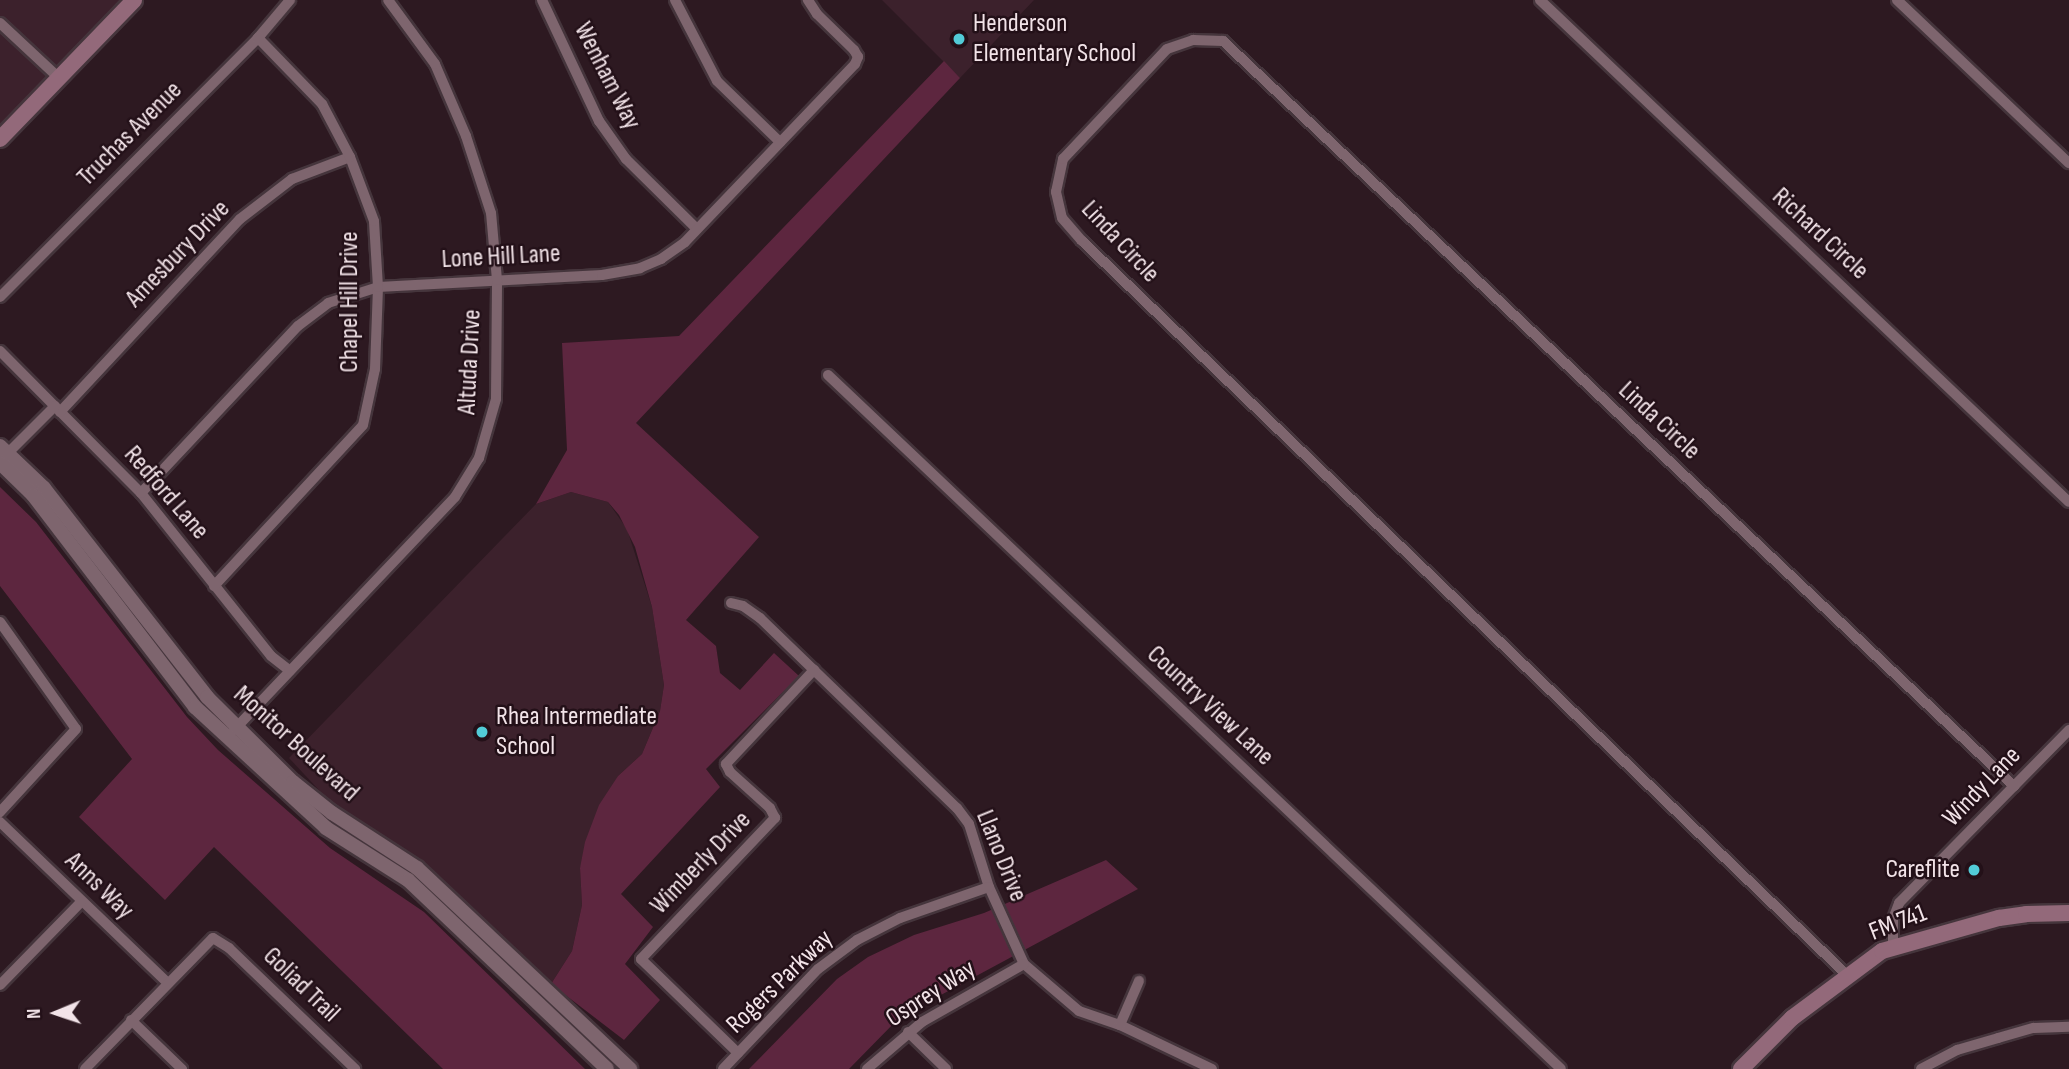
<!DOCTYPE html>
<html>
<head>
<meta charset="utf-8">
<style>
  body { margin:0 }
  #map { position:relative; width:2069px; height:1069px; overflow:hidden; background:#2d1921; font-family:"Sofia Sans Condensed",sans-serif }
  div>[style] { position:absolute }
  .built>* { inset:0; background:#3c212c }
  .green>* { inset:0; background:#5d263f }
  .roads { filter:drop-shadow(2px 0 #45353c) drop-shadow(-2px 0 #45353c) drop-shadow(0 2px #45353c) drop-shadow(0 -2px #45353c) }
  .minor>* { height:10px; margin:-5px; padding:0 5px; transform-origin:5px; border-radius:5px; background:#7e656e }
  .tertiary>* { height:14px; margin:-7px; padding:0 7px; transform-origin:7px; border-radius:7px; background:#7e656e }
  .secondary>* { height:16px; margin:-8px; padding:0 8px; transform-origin:8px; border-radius:8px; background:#93697a }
  .dots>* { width:19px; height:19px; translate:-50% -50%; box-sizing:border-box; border:4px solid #231018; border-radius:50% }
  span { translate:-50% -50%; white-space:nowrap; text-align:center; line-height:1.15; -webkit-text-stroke:5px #231018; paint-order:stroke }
  .poi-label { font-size:26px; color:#f2e3e8 }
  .left { translate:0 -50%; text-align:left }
  .right { translate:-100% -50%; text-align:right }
  .street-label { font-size:26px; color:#f2e3e8 }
  .north { position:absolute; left:21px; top:978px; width:70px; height:70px; -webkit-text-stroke:5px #231018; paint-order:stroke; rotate:268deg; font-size:19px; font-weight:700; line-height:28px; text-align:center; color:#f2e3e8 }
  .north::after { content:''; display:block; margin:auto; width:24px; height:32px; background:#f2e3e8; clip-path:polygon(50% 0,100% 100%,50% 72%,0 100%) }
</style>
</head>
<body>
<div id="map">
  <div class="built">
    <i style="clip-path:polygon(0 0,137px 0,0 142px)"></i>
    <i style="clip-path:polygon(882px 0,1034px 0,960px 78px)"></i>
    <i style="clip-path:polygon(571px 492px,608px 502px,627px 529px,652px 607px,664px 685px,660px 711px,642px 754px,618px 776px,580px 868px,582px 905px,572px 951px,551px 984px,420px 865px,331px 803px,289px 758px,536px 504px)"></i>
  </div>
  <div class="green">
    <i style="clip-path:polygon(944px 61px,960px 78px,636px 423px,759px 537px,686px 620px,716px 646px,720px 673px,740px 690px,774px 653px,799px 676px,706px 769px,720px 787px,621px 894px,653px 927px,625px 964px,660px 1000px,624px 1040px,551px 984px,572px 951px,582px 905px,580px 868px,585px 842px,599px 805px,618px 776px,642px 754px,660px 711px,664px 685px,652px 607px,635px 547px,619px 515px,608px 502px,571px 492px,536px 504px,567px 450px,562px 343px,679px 336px)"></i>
    <i style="clip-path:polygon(0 487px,36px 522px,187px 717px,218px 750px,330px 848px,424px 912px,585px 1069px,443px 1069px,214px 847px,165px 900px,79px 817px,132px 759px,0 586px)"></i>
    <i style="clip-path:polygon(1106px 860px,1138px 889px,900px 1017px,849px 1069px,749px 1069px,837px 979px,868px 957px,914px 935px,984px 913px)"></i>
  </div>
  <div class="roads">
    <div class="minor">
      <i style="left:542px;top:0;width:134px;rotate:64.8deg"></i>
      <i style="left:599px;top:121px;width:47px;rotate:54.6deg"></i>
      <i style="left:626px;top:159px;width:98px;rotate:44.6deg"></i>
      <i style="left:675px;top:0;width:91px;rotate:62.6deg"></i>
      <i style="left:717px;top:81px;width:88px;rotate:44.1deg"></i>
      <i style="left:1540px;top:0;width:729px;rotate:43.5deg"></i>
      <i style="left:1897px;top:0;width:237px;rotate:43.5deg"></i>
      <i style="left:0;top:23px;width:81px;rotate:43deg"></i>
      <i style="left:0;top:297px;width:366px;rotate:-45.1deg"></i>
      <i style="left:258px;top:38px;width:50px;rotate:-49.9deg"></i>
      <i style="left:0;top:351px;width:200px;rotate:45.2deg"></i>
      <i style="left:141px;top:493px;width:208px;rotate:51.4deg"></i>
      <i style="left:271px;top:656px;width:24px;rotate:38deg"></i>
      <i style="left:828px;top:375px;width:1009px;rotate:43.43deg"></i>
      <i style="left:60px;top:412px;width:264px;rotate:-47deg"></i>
      <i style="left:240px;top:219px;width:66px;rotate:-37.6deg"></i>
      <i style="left:292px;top:179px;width:62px;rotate:-20.8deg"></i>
      <i style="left:2px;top:459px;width:75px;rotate:-45deg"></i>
      <i style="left:141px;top:493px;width:229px;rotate:-46.8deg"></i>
      <i style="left:298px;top:326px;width:38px;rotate:-37deg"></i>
      <i style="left:328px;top:303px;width:52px;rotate:-17.7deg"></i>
      <i style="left:378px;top:287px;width:224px;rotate:-3.1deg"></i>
      <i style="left:602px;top:275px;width:39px;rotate:-10deg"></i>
      <i style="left:640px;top:268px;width:23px;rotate:-23deg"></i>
      <i style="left:661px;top:259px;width:29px;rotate:-35deg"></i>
      <i style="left:685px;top:242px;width:246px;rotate:-46.3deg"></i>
      <i style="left:855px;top:64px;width:8px;rotate:-67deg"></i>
      <i style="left:858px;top:57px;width:8px;rotate:-120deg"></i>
      <i style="left:854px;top:50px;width:52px;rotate:-135.8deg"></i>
      <i style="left:817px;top:14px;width:17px;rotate:-123deg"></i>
      <i style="left:214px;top:586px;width:219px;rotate:-47.2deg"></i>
      <i style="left:363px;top:425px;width:57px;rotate:-77.9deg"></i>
      <i style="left:375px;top:369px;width:82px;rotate:-87.9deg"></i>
      <i style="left:378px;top:287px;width:66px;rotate:-93.5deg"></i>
      <i style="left:374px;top:221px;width:68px;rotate:-110.6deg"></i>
      <i style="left:350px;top:157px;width:60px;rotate:-117.8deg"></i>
      <i style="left:322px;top:104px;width:92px;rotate:-134.1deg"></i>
      <i style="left:731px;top:603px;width:12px;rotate:14deg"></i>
      <i style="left:743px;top:606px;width:21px;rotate:35deg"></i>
      <i style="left:760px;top:618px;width:274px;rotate:44deg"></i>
      <i style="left:957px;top:808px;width:20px;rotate:53deg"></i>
      <i style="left:969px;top:824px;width:66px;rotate:72.4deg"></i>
      <i style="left:989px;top:887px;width:85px;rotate:65.6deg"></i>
      <i style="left:1024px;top:964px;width:72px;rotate:40.5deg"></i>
      <i style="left:1079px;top:1011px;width:43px;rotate:18.9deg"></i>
      <i style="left:1120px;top:1025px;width:102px;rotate:25.6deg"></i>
      <i style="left:0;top:622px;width:131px;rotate:54.6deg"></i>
      <i style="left:76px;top:729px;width:113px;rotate:132.5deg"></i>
      <i style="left:234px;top:730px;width:321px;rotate:-46.5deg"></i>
      <i style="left:455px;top:497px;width:46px;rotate:-58.4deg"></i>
      <i style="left:479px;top:458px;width:61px;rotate:-73.9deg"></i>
      <i style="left:496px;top:399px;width:119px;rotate:-89.5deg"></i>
      <i style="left:497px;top:280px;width:67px;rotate:-95.1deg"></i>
      <i style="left:491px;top:213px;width:81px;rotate:-108deg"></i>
      <i style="left:466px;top:136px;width:78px;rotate:-113.3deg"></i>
      <i style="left:435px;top:64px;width:79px;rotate:-126.3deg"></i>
      <i style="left:0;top:822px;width:233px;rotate:43.8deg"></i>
      <i style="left:1893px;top:946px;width:27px;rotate:-90deg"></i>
      <i style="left:1893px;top:919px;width:17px;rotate:-69deg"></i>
      <i style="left:1899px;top:903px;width:243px;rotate:-45.5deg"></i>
      <i style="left:1847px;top:975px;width:1060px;rotate:-136.18deg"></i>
      <i style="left:1082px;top:241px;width:30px;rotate:-131deg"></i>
      <i style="left:1062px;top:218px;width:27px;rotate:-103deg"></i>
      <i style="left:1056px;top:192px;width:34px;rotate:-78deg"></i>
      <i style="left:1063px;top:159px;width:151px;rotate:-46.6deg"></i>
      <i style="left:1167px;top:49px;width:28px;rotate:-19deg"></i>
      <i style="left:1193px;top:40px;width:30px;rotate:2deg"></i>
      <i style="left:1223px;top:41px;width:1087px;rotate:43.28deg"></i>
      <i style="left:0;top:985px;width:116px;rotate:-45.7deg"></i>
      <i style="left:131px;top:1020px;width:71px;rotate:43.9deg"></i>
      <i style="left:1120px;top:1025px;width:48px;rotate:-66.6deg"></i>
      <i style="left:908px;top:1032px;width:53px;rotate:44.2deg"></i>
      <i style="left:738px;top:1053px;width:135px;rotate:-135.9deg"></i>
      <i style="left:641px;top:959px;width:195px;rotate:-46.5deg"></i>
      <i style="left:775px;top:818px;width:11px;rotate:-117deg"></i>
      <i style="left:770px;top:808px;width:54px;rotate:-138deg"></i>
      <i style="left:730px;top:772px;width:9px;rotate:-117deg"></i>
      <i style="left:726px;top:764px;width:129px;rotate:-46.9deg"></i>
      <i style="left:85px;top:1069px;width:183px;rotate:-45.7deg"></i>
      <i style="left:213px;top:938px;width:19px;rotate:32deg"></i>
      <i style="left:229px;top:948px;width:175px;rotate:43.8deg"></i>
      <i style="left:723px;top:1069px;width:138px;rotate:-46.5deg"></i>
      <i style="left:818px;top:969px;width:49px;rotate:-36.6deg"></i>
      <i style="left:857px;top:940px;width:48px;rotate:-27.1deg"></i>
      <i style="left:900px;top:918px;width:94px;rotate:-19.2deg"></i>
      <i style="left:867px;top:1069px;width:72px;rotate:-40.5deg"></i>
      <i style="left:922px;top:1022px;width:117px;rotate:-29.6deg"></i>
      <i style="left:1921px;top:1069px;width:41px;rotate:-27.8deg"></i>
      <i style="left:1957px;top:1050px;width:43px;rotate:-16.3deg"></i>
      <i style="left:1998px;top:1038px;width:37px;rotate:-16deg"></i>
      <i style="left:2034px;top:1028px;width:35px;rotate:-2deg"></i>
    </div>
    <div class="tertiary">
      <i style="left:0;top:446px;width:61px;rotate:43.7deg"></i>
      <i style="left:44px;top:488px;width:265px;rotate:52deg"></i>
      <i style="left:207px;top:697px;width:121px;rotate:44.7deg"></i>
      <i style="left:293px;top:782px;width:50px;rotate:38.5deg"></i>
      <i style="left:332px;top:813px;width:101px;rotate:32.9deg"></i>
      <i style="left:417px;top:868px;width:293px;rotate:43.3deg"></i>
      <i style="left:0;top:463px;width:46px;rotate:44.1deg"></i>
      <i style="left:33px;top:495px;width:267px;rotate:52.6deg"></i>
      <i style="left:195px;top:707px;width:178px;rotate:42.7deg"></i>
      <i style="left:326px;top:828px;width:97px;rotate:32.4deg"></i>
      <i style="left:408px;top:880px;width:274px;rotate:43.5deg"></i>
    </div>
    <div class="secondary">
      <i style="left:0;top:139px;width:193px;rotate:-46deg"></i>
      <i style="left:1741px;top:1069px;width:72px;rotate:-45deg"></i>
      <i style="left:1792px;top:1018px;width:112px;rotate:-36.7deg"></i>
      <i style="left:1882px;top:951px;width:122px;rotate:-15.8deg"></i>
      <i style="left:1999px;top:918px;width:27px;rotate:-8deg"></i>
      <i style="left:2026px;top:914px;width:43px;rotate:-1.3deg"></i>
    </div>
  </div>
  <div class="dots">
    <i style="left:959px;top:39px;background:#52cbd7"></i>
    <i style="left:482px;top:732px;background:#52cbd7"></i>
    <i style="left:1974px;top:870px;background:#52cbd7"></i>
  </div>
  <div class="poi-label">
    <span class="left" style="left:973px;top:39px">Henderson<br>Elementary School</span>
    <span class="left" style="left:496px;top:732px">Rhea Intermediate<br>School</span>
    <span class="right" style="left:1960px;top:870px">Careflite</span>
  </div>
  <div class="street-label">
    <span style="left:607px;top:76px;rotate:63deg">Wenham Way</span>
    <span style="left:130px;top:134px;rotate:-45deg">Truchas Avenue</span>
    <span style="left:1820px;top:234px;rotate:43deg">Richard Circle</span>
    <span style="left:1120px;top:242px;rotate:47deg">Linda Circle</span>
    <span style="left:178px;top:254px;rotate:-46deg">Amesbury Drive</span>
    <span style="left:501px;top:257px;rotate:-3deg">Lone Hill Lane</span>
    <span style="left:350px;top:302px;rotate:-90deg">Chapel Hill Drive</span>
    <span style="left:470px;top:362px;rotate:-87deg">Altuda Drive</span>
    <span style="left:1659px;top:421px;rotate:43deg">Linda Circle</span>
    <span style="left:166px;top:493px;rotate:49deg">Redford Lane</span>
    <span style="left:1210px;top:706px;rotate:43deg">Country View Lane</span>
    <span style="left:296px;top:744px;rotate:42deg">Monitor Boulevard</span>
    <span style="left:1982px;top:787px;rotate:-46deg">Windy Lane</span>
    <span style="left:1001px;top:856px;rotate:68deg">Llano Drive</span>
    <span style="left:701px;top:863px;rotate:-46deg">Wimberly Drive</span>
    <span style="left:99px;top:886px;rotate:44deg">Anns Way</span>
    <span style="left:1898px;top:923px;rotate:-21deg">FM 741</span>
    <span style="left:780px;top:982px;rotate:-44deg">Rogers Parkway</span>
    <span style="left:301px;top:985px;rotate:44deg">Goliad Trail</span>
    <span style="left:931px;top:994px;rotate:-33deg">Osprey Way</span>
  </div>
  <div class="north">N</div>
</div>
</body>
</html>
